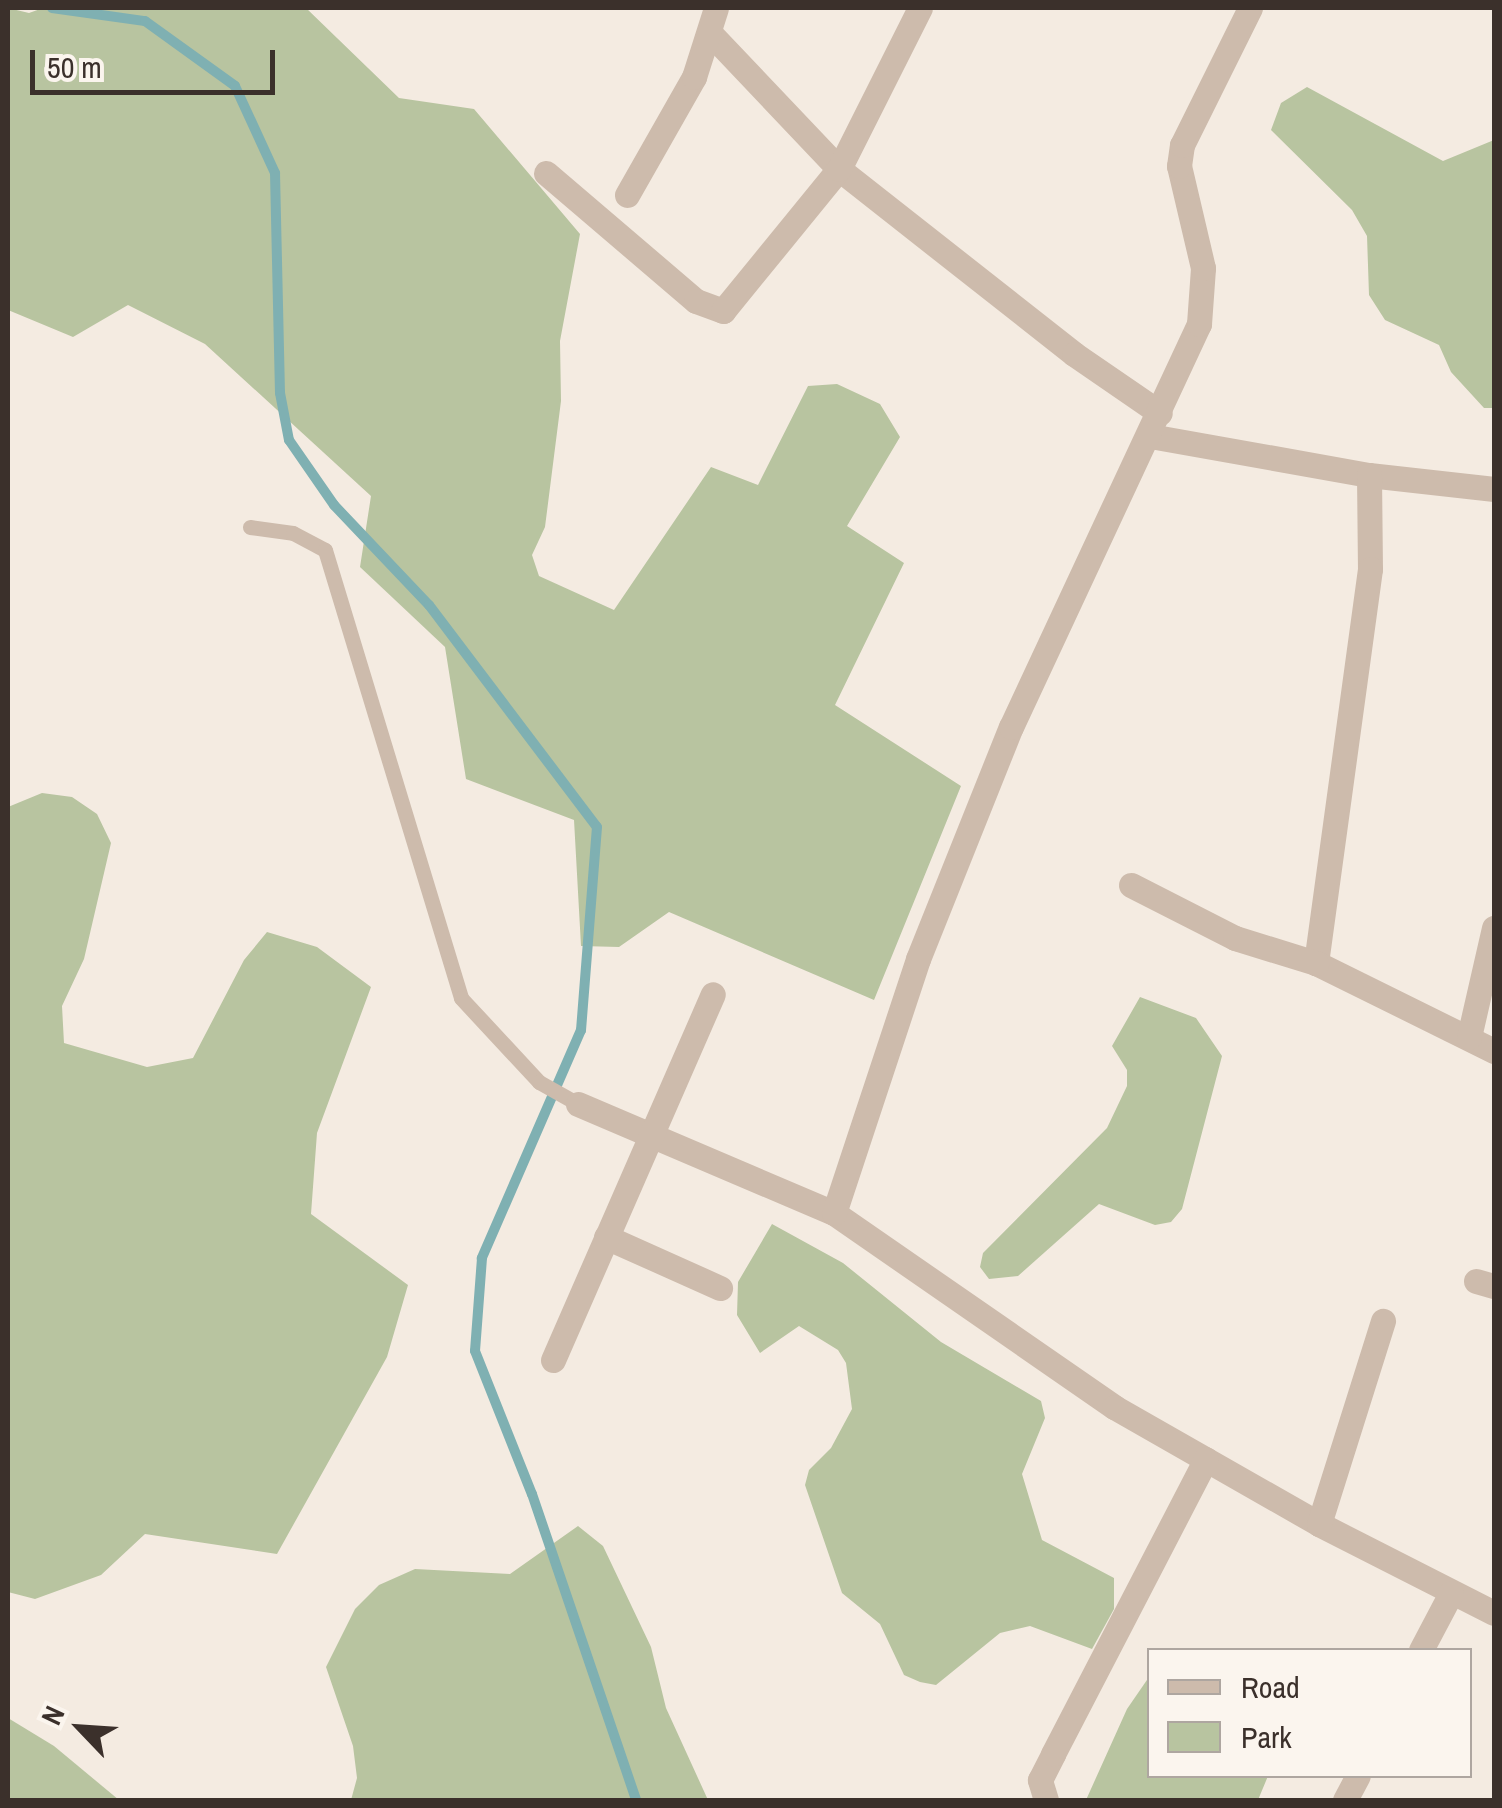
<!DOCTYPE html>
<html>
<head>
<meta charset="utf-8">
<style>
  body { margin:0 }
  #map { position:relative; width:1502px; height:1808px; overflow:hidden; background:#f4ebe1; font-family:"Archivo Narrow",sans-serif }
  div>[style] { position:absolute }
  .green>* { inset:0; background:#b8c4a0 }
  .stream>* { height:10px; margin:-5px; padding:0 5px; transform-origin:5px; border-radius:5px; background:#7fb0b2 }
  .lane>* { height:15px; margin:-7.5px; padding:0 7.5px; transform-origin:7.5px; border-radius:7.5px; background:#cdbbac }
  .street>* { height:25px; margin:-12.5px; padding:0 12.5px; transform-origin:12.5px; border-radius:12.5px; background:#cdbbac }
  span { translate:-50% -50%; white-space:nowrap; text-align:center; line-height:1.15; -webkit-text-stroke:9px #fbf5ee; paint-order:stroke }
  .frame { position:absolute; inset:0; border:10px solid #3b302b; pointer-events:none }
  .legend { position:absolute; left:1147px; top:1648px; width:325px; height:130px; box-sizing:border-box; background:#fbf5ee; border:2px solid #aea6a0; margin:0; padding:12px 18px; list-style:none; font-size:30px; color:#3b302b }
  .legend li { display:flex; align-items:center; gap:20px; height:50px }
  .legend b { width:50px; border:2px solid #aea6a0 }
  .north { position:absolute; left:30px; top:1678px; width:100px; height:100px; -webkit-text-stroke:8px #fbf5ee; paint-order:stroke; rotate:295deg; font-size:28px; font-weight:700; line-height:40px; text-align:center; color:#3b302b }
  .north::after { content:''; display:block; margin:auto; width:35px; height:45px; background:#3b302b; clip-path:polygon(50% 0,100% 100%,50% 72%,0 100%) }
  .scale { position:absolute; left:30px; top:50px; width:245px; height:45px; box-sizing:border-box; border:5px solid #3b302b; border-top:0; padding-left:12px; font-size:30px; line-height:35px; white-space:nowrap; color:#3b302b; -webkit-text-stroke:8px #fbf5ee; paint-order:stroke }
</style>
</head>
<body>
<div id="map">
  <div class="green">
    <i style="clip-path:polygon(8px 8px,29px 13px,43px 8px,306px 8px,399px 98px,474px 109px,580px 234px,560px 341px,561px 401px,545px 527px,532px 555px,539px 576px,614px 610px,711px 467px,758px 485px,808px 386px,837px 384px,880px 404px,900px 437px,847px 526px,904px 563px,835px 705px,961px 786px,874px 1000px,669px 912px,619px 947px,581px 946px,574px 820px,466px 779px,445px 647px,360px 567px,371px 496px,205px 344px,128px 305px,73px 337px,8px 310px)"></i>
    <i style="clip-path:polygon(1307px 87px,1443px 161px,1494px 140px,1494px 408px,1484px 408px,1451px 372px,1439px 345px,1385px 320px,1369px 295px,1367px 236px,1352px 210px,1271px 130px,1281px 103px)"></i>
    <i style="clip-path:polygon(42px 793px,72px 797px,97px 814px,111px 843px,84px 959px,62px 1006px,64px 1043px,147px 1067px,193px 1058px,244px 960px,267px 932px,317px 947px,371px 987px,317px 1133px,311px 1214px,408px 1285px,387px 1357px,277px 1554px,145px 1534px,101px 1575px,35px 1599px,8px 1592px,8px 807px)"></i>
    <i style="clip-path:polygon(1140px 997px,1196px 1018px,1222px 1056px,1182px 1209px,1171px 1222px,1155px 1225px,1099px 1204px,1018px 1276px,989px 1279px,980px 1267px,983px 1253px,1107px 1128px,1127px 1086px,1127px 1070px,1112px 1046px)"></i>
    <i style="clip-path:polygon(772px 1224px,843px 1263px,941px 1342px,1041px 1401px,1045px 1418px,1022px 1474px,1042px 1540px,1114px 1578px,1114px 1609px,1092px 1649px,1030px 1626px,1000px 1633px,936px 1685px,920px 1682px,904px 1675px,880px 1624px,842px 1593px,805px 1485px,809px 1470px,831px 1448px,852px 1409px,846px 1363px,838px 1350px,799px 1326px,760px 1353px,737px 1315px,738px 1282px)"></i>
    <i style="clip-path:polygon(578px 1526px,603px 1546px,651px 1647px,666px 1708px,708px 1800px,351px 1800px,357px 1778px,353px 1746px,326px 1667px,355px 1609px,379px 1585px,415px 1569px,510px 1574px)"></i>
    <i style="clip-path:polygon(1149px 1677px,1150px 1776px,1268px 1776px,1258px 1800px,1086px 1800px,1127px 1709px)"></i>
    <i style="clip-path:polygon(8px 1718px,54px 1746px,119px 1800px,8px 1800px)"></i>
  </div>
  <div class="stream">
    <i style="left:52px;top:8px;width:94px;rotate:8deg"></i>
    <i style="left:145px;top:21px;width:111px;rotate:35.8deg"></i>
    <i style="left:235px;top:86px;width:96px;rotate:65.3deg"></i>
    <i style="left:275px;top:173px;width:220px;rotate:88.7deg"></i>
    <i style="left:280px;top:393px;width:48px;rotate:79.2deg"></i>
    <i style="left:289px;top:440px;width:79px;rotate:55.3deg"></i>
    <i style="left:334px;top:505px;width:138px;rotate:46.5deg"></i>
    <i style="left:429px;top:605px;width:278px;rotate:52.9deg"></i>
    <i style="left:597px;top:827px;width:204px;rotate:94.5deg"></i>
    <i style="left:581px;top:1030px;width:249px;rotate:113.5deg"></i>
    <i style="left:482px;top:1258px;width:93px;rotate:94.3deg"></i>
    <i style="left:475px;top:1351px;width:154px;rotate:68.3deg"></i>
    <i style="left:532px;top:1494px;width:323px;rotate:71.2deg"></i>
  </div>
  <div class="lane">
    <i style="left:250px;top:527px;width:43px;rotate:7.9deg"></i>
    <i style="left:293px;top:533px;width:36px;rotate:28deg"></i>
    <i style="left:325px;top:550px;width:468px;rotate:73.1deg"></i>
    <i style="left:461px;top:998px;width:115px;rotate:47.1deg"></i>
    <i style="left:539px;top:1082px;width:45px;rotate:29.4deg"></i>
  </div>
  <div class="street">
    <i style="left:709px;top:32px;width:189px;rotate:46.5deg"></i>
    <i style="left:839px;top:169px;width:299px;rotate:38.2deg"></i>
    <i style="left:1074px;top:354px;width:104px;rotate:34.5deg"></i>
    <i style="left:546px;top:173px;width:197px;rotate:40.5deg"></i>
    <i style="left:696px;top:301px;width:29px;rotate:20deg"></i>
    <i style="left:723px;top:311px;width:183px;rotate:-50.8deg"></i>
    <i style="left:839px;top:169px;width:180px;rotate:-63.3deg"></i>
    <i style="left:627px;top:195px;width:136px;rotate:-60.4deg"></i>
    <i style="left:694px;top:77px;width:72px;rotate:-72.3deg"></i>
    <i style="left:1150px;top:436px;width:222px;rotate:10.1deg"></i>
    <i style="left:1369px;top:475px;width:126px;rotate:6.4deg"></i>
    <i style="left:1369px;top:475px;width:94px;rotate:89.4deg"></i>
    <i style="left:1370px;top:569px;width:398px;rotate:97.8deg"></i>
    <i style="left:1316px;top:963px;width:199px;rotate:26.3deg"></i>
    <i style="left:1131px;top:885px;width:117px;rotate:27deg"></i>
    <i style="left:1235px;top:938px;width:85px;rotate:17.2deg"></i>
    <i style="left:1469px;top:1037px;width:112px;rotate:-77.1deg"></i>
    <i style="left:578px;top:1104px;width:278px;rotate:23.1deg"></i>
    <i style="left:834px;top:1213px;width:341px;rotate:34.7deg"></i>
    <i style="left:1114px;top:1407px;width:236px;rotate:29.7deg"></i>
    <i style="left:1319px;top:1524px;width:196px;rotate:27deg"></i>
    <i style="left:834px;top:1213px;width:268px;rotate:-71.7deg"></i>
    <i style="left:918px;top:959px;width:250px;rotate:-68.2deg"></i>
    <i style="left:1011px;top:727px;width:445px;rotate:-65deg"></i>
    <i style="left:1199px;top:324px;width:56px;rotate:-85.9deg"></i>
    <i style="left:1203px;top:268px;width:105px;rotate:-103.2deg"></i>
    <i style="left:1179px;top:166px;width:21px;rotate:-82deg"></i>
    <i style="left:1182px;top:145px;width:153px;rotate:-63.6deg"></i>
    <i style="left:606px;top:1237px;width:125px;rotate:24.1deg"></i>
    <i style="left:1476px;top:1281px;width:19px;rotate:16deg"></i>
    <i style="left:553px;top:1360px;width:399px;rotate:-66.4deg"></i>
    <i style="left:1319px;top:1524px;width:213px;rotate:-72.5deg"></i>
    <i style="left:1421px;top:1650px;width:64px;rotate:-62.2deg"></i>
    <i style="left:1046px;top:1800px;width:21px;rotate:-107deg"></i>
    <i style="left:1040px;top:1780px;width:29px;rotate:-63deg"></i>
    <i style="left:1053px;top:1754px;width:332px;rotate:-62.6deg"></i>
    <i style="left:1345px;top:1800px;width:27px;rotate:-62deg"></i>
  </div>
  <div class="frame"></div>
  <ul class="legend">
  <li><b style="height:12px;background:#cdbbac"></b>Road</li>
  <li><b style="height:28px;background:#b8c4a0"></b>Park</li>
  </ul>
  <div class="north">N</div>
  <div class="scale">50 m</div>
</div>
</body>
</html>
